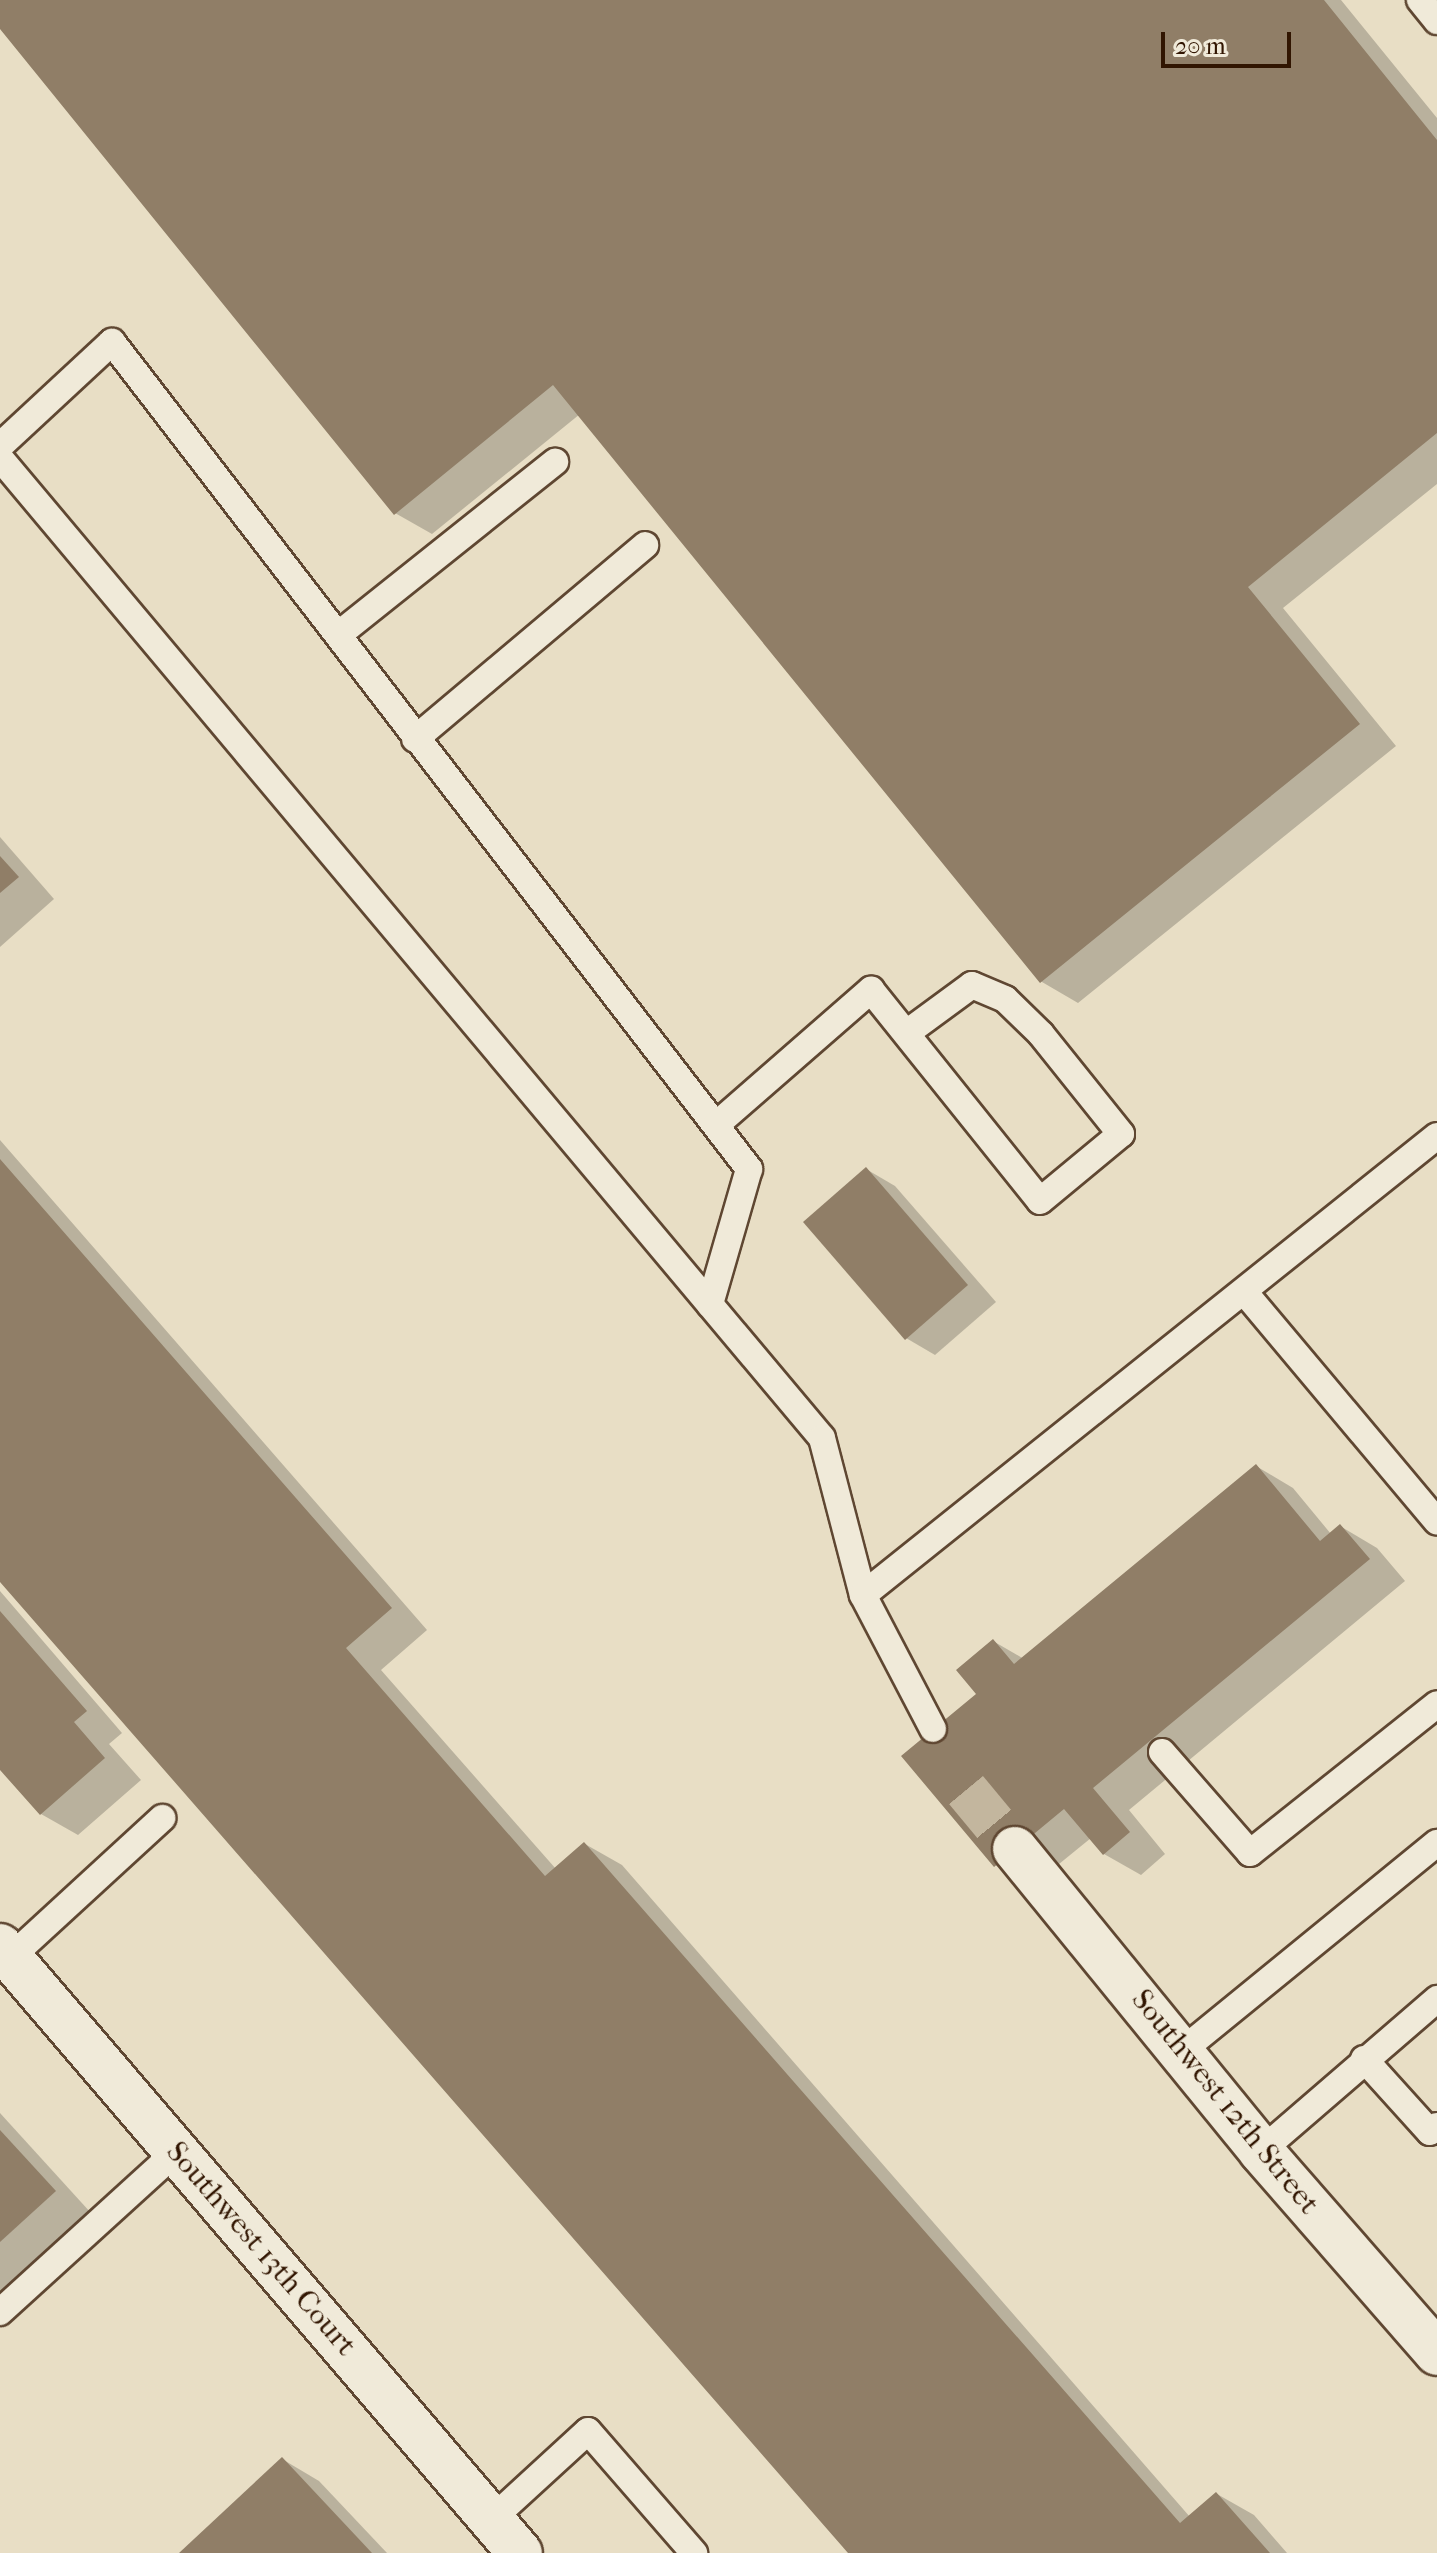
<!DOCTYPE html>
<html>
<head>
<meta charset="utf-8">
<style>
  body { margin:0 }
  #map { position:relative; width:1437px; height:2553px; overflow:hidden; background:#e8dec5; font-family:"IM FELL French Canon",serif }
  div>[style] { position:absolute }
  .shadow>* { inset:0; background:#0003 }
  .building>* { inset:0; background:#907e67 }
  .minor-tunnel>* { height:44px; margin-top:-22px; transform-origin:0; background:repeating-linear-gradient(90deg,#c3b69e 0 44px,transparent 0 66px) }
  .roads { filter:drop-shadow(2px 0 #5f4732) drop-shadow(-2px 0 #5f4732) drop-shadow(0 2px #5f4732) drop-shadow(0 -2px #5f4732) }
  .service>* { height:26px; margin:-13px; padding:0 13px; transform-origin:13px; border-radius:13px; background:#f0ead9 }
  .minor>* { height:44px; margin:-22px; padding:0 22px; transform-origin:22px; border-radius:22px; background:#f0ead9 }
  span { translate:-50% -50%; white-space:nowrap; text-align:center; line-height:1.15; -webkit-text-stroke:8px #f0ead9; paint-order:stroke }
  .street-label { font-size:30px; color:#311501 }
  .scale { position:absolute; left:1161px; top:32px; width:130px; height:36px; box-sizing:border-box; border:4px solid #311501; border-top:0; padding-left:10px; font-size:24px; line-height:28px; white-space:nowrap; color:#311501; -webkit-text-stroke:6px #f0ead9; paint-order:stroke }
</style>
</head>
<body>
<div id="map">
  <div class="shadow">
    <i style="clip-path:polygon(0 0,1341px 0,1437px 118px,1437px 484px,1283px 608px,1396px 746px,1078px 1003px,1042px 982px,580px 414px,432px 534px,395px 513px,0 25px)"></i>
    <i style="clip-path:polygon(0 837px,54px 899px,0 947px)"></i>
    <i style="clip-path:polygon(0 1140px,427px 1630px,381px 1670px,556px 1869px,585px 1844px,622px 1865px,1190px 2517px,1217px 2494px,1254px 2515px,1287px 2553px,851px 2553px,0 1579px)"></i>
    <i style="clip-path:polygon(866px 1169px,895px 1186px,996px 1302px,935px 1355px,906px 1338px)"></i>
    <i style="clip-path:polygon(1256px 1466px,1293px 1488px,1331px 1534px,1340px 1526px,1377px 1548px,1405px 1581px,1129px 1810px,1165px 1854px,1141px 1875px,1104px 1854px,1091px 1838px,1032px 1886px,995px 1865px,978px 1694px,993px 1641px,1024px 1659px)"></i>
    <i style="clip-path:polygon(0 1591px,122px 1733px,109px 1744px,141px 1780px,78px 1835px,41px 1814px,0 1767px)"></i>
    <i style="clip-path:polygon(0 2113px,91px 2213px,0 2297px)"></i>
    <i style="clip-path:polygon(282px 2459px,319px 2481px,387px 2553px,182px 2553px)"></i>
  </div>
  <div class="building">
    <i style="clip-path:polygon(0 0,1324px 0,1437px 140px,1437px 433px,1248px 587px,1360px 724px,1040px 983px,553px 385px,394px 515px,0 29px)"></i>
    <i style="clip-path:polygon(0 856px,19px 877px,0 893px)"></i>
    <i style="clip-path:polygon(0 1159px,392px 1608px,346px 1648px,545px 1876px,584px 1842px,1180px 2523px,1216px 2492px,1270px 2553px,848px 2553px,0 1582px)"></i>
    <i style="clip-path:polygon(866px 1167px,968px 1285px,905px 1340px,803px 1222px)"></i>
    <i style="clip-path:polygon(1256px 1464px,1320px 1541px,1340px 1524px,1370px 1559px,1093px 1788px,1130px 1832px,1103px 1855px,1064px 1809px,994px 1867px,901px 1756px,976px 1694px,956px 1670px,993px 1639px,1014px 1664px)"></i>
    <i style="clip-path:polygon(0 1611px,87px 1711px,74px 1722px,105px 1758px,40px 1815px,0 1770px)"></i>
    <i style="clip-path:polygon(0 2130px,56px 2191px,0 2242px)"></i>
    <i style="clip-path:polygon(282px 2457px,372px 2553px,179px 2553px)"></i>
  </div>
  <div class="minor-tunnel">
    <i style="left:966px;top:1790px;width:77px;rotate:50.3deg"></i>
  </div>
  <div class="roads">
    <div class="service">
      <i style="left:1420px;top:0;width:27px;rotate:51deg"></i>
      <i style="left:0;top:446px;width:153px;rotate:-42.9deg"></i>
      <i style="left:112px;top:342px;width:1044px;rotate:52.39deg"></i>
      <i style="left:749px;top:1169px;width:141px;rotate:106.1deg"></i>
      <i style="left:0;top:458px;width:1279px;rotate:50.01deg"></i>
      <i style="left:822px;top:1438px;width:162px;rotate:75.4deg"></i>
      <i style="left:863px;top:1595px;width:151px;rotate:62.4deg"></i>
      <i style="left:338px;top:635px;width:278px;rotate:-38.6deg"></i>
      <i style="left:415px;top:739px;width:301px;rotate:-40.1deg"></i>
      <i style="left:716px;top:1125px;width:206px;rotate:-41.1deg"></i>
      <i style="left:871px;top:990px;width:270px;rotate:51.3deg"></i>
      <i style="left:1040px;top:1201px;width:105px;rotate:-39.6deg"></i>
      <i style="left:1121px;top:1134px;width:128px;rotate:-128.7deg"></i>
      <i style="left:1041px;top:1034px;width:50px;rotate:-135.8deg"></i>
      <i style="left:1005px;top:999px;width:36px;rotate:-157deg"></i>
      <i style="left:972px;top:985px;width:79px;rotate:143.7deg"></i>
      <i style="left:1246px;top:1294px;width:297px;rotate:50deg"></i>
      <i style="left:863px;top:1595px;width:735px;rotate:-38.65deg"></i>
      <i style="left:1162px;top:1752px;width:134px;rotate:48.9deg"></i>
      <i style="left:1250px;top:1853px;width:239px;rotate:-38.5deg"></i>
      <i style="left:10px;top:1958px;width:207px;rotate:-42.6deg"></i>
      <i style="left:1183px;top:2050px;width:328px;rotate:-39.2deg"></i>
      <i style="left:1364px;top:2059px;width:98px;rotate:47.9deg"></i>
      <i style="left:1430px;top:2132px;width:9px;rotate:-41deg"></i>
      <i style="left:1261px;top:2151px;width:233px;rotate:-40.8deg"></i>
      <i style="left:0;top:2312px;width:239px;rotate:-42.3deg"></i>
      <i style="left:492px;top:2519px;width:130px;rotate:-42.5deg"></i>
      <i style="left:588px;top:2431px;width:162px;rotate:49deg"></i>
    </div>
    <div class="minor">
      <i style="left:1015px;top:1849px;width:390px;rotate:50.8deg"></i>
      <i style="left:1261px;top:2151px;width:268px;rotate:48.9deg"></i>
      <i style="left:0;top:1946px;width:799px;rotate:49.41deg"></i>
    </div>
  </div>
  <div class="street-label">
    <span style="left:1225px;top:2102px;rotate:51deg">Southwest 12th Street</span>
    <span style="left:261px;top:2249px;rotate:49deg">Southwest 13th Court</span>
  </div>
  <div class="scale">20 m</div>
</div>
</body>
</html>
